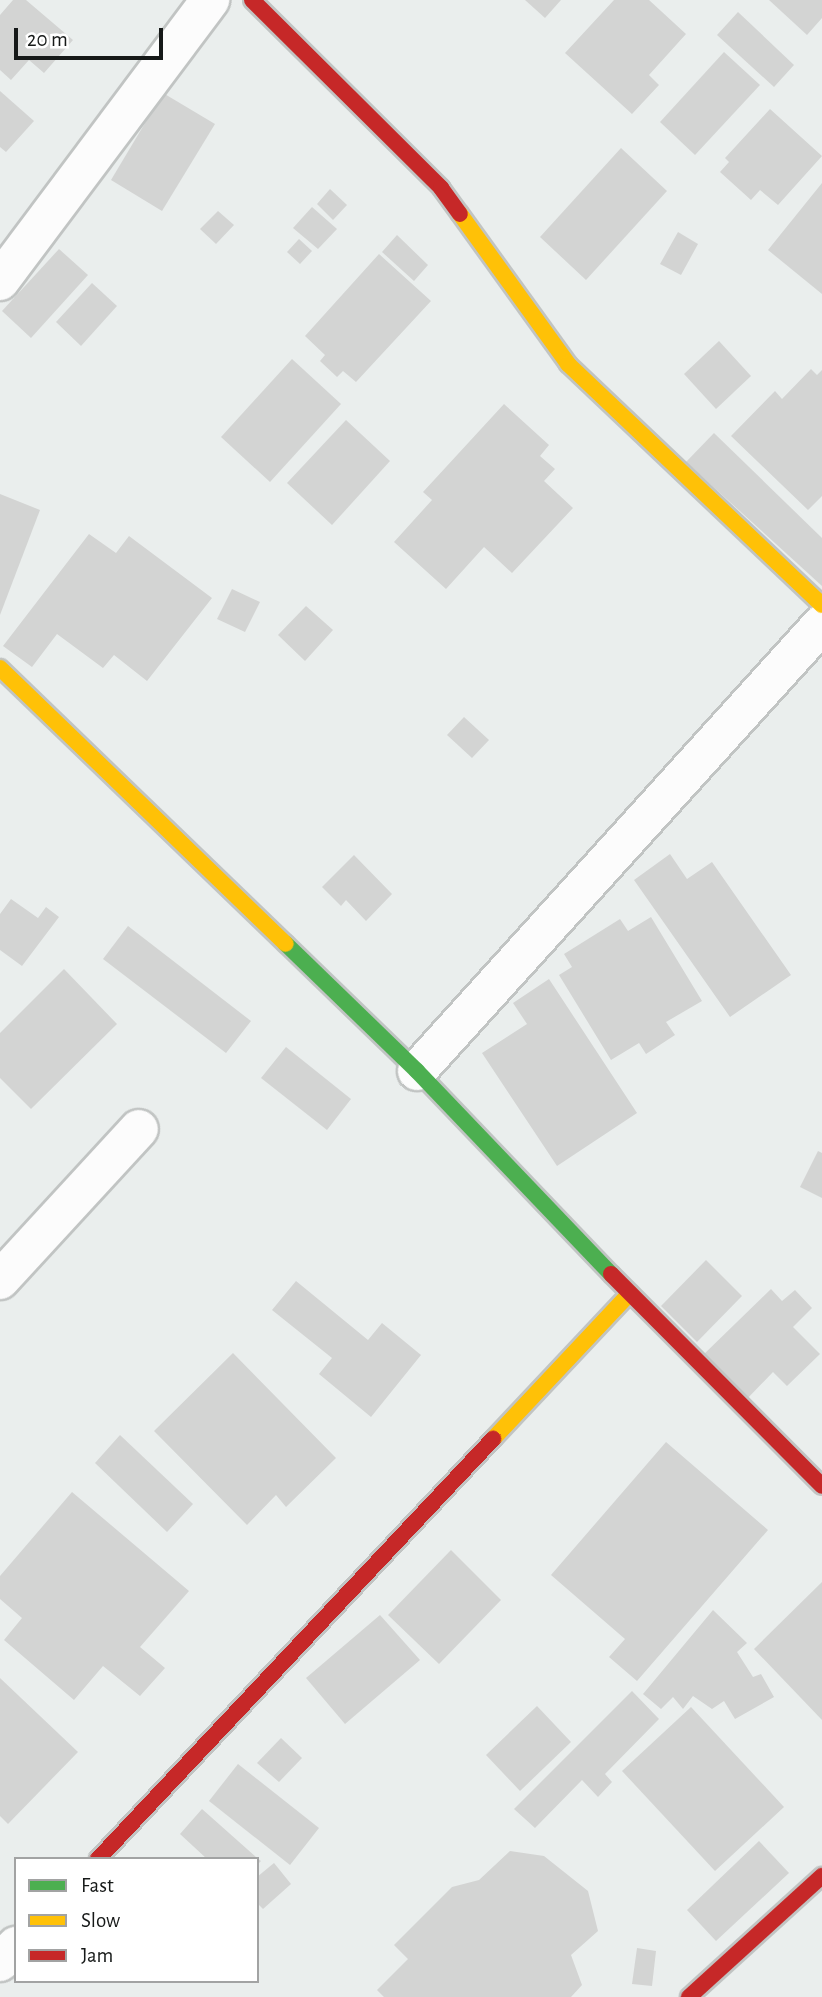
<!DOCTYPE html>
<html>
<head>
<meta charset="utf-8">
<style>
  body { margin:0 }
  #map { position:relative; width:822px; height:1997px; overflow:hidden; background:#eaeeed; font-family:"Alegreya Sans",sans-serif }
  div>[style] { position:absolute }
  .building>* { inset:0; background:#d3d4d3 }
  .roads { filter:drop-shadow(2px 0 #c1c4c3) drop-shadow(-2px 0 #c1c4c3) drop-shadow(0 2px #c1c4c3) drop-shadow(0 -2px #c1c4c3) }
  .street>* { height:38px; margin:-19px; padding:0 19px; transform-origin:19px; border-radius:19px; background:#fcfcfc }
  .fast>* { height:16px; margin:-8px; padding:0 8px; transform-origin:8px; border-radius:8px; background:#4caf50 }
  .slow>* { height:16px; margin:-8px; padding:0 8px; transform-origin:8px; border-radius:8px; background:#ffc107 }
  .jam>* { height:16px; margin:-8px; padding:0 8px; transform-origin:8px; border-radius:8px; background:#c62828 }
  span { translate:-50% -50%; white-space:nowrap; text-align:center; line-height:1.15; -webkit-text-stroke:7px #fff; paint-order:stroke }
  .legend { position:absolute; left:14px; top:1857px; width:245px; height:126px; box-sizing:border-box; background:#fff; border:2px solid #a2a3a3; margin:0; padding:9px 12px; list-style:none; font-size:21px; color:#161918 }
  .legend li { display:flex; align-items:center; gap:14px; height:35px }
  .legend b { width:35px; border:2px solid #a2a3a3 }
  .scale { position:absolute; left:14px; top:28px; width:149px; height:32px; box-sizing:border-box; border:4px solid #161918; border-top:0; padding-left:9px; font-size:21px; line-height:24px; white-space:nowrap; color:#161918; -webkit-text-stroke:5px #fff; paint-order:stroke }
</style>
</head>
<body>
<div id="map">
  <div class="building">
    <i style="clip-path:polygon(13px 0,26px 0,73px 40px,44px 73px,29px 60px,11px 80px,0 70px,0 15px)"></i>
    <i style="clip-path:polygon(525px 0,561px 0,545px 18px)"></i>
    <i style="clip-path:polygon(614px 0,649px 0,686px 34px,649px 75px,659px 85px,632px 114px,565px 53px)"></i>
    <i style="clip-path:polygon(769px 0,822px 0,822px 18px,807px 35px)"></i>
    <i style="clip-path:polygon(738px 12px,794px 65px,774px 87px,717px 35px)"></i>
    <i style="clip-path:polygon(724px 52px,760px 85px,695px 155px,660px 122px)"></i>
    <i style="clip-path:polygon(0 91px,34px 121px,6px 152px,0 147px)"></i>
    <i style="clip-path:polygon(163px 93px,215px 124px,162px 211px,111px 180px)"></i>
    <i style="clip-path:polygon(770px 109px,822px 156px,778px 205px,760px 190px,751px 200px,720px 172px,729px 162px,725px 158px)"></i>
    <i style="clip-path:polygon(621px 148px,667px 191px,586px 280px,540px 237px)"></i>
    <i style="clip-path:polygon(822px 183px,822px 294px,768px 250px)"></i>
    <i style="clip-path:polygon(330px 189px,347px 205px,333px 220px,317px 204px)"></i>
    <i style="clip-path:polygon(312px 207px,337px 229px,318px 249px,293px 228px)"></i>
    <i style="clip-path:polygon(218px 211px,234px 225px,216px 244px,200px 229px)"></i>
    <i style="clip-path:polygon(678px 232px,698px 244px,681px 275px,660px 264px)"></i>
    <i style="clip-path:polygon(397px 235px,428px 265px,414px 281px,382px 252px)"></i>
    <i style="clip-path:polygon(299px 239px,312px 251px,300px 264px,287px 252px)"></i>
    <i style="clip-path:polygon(59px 249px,88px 275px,31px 338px,2px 311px)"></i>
    <i style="clip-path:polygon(379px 254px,431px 301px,356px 382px,343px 371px,337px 377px,320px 361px,325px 355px,305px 336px)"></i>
    <i style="clip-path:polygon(92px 283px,117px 306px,81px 346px,56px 322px)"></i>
    <i style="clip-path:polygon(719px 341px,751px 376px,716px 409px,684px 374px)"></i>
    <i style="clip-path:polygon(292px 359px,341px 404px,270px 482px,221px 437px)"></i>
    <i style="clip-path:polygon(811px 369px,817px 375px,822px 370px,822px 496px,808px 510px,731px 436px,775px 391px,782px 399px)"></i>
    <i style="clip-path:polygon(504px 404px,549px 445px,540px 456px,555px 469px,544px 481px,573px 508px,512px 573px,484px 547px,446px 589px,394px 542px,432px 500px,423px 492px)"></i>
    <i style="clip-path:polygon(346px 420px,390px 461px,332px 525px,287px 483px)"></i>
    <i style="clip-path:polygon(714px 433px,822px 538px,822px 586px,686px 462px)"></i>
    <i style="clip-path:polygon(0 494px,40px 510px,0 615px)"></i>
    <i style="clip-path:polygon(89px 534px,116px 553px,129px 536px,212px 598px,147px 681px,114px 655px,103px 668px,57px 634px,32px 667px,3px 646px)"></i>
    <i style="clip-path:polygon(232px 589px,260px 602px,245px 632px,217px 619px)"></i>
    <i style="clip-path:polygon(306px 606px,333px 630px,305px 661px,278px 635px)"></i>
    <i style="clip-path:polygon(464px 717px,489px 740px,472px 758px,447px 735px)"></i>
    <i style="clip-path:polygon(670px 854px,687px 879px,712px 862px,791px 975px,730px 1017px,634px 880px)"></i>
    <i style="clip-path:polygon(354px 855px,392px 894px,366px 921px,346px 900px,341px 906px,322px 887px)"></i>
    <i style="clip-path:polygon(11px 899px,38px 918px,46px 907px,59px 917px,22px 966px,0 950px,0 914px)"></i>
    <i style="clip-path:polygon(651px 917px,702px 1001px,666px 1022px,675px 1035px,646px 1054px,639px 1043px,611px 1060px,559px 975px,572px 967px,564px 954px,620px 919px,628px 931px)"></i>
    <i style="clip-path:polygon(128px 926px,251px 1021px,226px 1053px,103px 959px)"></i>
    <i style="clip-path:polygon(64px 969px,117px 1024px,31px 1109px,0 1078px,0 1033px)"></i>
    <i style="clip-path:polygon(549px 979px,637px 1113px,557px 1166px,482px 1053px,527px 1024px,513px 1003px)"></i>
    <i style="clip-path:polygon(286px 1047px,351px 1099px,327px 1130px,261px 1078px)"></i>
    <i style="clip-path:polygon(818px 1151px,822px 1153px,822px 1198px,800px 1187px)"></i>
    <i style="clip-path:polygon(706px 1260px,742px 1296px,697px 1342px,661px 1306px)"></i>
    <i style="clip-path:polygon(296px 1281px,368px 1340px,382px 1323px,421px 1355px,371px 1417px,319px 1374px,332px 1358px,272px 1310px)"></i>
    <i style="clip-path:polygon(771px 1289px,782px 1301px,795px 1290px,812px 1308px,793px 1327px,820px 1354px,787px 1386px,773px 1372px,744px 1402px,701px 1357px)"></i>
    <i style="clip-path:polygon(233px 1353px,336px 1458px,286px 1507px,276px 1495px,247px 1525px,154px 1431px)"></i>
    <i style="clip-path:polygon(120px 1435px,193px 1504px,167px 1532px,95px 1463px)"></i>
    <i style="clip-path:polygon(666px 1442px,768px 1530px,637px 1681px,609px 1657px,625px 1639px,551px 1575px)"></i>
    <i style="clip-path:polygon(72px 1492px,189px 1591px,140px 1647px,165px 1668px,140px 1696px,103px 1666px,74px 1700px,4px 1640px,22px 1618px,0 1599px,0 1576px)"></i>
    <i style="clip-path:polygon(451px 1550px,501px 1600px,439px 1664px,388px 1615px)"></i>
    <i style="clip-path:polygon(822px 1582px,822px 1720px,754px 1649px)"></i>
    <i style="clip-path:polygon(713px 1610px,747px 1643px,737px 1652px,753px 1677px,761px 1674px,774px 1697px,735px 1719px,724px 1701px,712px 1709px,693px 1696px,683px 1709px,673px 1697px,661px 1709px,643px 1694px)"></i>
    <i style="clip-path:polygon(380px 1615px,420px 1660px,345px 1724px,306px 1678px)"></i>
    <i style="clip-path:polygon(0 1678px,78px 1752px,8px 1824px,0 1816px)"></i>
    <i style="clip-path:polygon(632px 1691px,659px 1719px,605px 1774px,612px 1782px,598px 1797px,582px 1780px,535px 1828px,514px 1809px)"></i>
    <i style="clip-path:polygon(537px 1706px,571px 1742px,520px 1791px,486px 1755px)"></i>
    <i style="clip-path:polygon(691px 1707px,784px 1807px,715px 1871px,622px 1771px)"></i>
    <i style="clip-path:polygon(281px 1738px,302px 1758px,279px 1782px,257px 1763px)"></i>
    <i style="clip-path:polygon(238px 1764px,319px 1828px,290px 1865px,209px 1801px)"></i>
    <i style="clip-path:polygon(202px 1809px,257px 1858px,261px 1861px,257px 1865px,257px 1859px,207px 1859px,180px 1834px)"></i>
    <i style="clip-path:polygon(759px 1841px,789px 1873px,716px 1941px,687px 1910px)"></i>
    <i style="clip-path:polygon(510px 1851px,544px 1856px,588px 1891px,598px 1931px,571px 1955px,582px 1985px,571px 1997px,384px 1997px,377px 1990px,408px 1959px,394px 1945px,452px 1887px,479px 1880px)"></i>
    <i style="clip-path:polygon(274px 1863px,291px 1884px,263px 1909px,257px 1903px,257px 1877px)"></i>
    <i style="clip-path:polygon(637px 1948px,656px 1951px,652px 1986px,632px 1984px)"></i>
  </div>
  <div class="roads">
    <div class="street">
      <i style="left:0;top:281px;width:351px;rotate:-53.2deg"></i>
      <i style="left:417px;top:1071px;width:603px;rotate:-47.82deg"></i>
      <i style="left:0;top:1280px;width:205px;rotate:-47.4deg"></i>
      <i style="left:0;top:1962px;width:23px;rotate:-45deg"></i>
    </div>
    <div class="fast">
      <i style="left:286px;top:944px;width:182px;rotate:44.1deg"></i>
      <i style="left:417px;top:1071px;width:281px;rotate:46.3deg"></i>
    </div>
    <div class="slow">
      <i style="left:460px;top:214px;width:185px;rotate:54.2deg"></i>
      <i style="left:568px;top:364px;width:350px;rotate:43.5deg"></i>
      <i style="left:0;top:668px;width:397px;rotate:44deg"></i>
      <i style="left:493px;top:1439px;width:200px;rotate:-46.8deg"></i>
    </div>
    <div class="jam">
      <i style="left:252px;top:0;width:267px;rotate:44.8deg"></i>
      <i style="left:441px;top:188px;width:32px;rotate:54deg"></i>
      <i style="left:611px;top:1274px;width:299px;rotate:45.1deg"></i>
      <i style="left:98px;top:1859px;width:577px;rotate:-46.76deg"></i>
      <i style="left:689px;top:1997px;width:180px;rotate:-42.3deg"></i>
    </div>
  </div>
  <ul class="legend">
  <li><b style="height:9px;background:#4caf50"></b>Fast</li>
  <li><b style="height:9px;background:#ffc107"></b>Slow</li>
  <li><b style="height:9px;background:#c62828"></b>Jam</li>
  </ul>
  <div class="scale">20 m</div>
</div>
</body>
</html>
